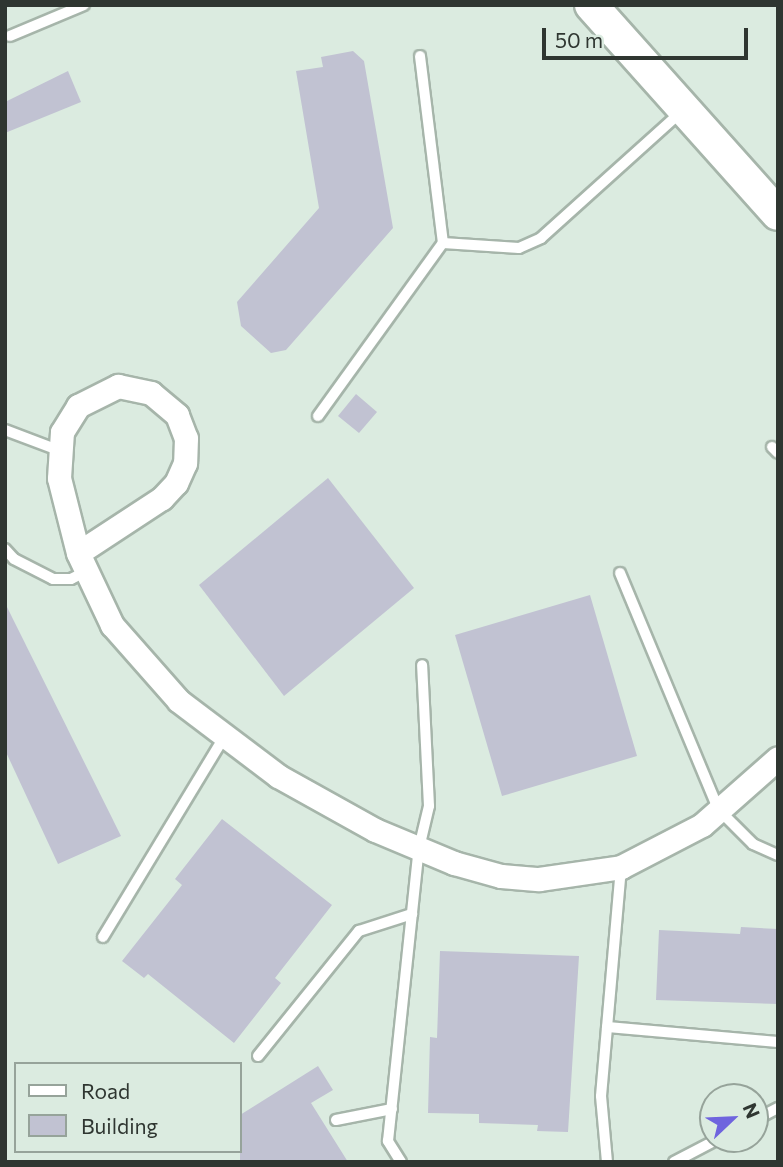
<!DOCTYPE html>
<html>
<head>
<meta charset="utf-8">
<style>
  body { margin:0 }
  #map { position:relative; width:783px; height:1167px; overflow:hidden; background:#dbebe0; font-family:Commissioner,sans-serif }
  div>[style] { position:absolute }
  .building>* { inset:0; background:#c1c2d2 }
  .roads { filter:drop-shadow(2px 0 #a6b5aa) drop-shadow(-2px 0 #a6b5aa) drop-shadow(0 2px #a6b5aa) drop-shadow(0 -2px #a6b5aa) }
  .lane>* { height:10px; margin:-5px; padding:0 5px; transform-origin:5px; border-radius:5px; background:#fff }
  .street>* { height:23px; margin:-11.5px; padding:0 11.5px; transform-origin:11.5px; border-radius:11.5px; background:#fff }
  .secondary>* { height:32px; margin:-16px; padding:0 16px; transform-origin:16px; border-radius:16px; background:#fff }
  span { translate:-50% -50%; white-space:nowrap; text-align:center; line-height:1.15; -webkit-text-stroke:5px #dbebe0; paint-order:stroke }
  .frame { position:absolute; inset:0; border:7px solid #2f3631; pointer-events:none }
  .legend { position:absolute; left:14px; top:1062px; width:228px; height:91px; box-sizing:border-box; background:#dbebe0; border:2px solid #96a39a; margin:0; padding:9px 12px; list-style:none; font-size:21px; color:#2f3631 }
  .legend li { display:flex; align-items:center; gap:14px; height:35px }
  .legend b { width:35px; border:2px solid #96a39a }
  .north { position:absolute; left:699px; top:1083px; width:70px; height:70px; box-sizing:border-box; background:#dbebe0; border:2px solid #96a39a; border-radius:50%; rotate:67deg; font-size:19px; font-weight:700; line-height:28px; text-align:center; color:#2f3631 }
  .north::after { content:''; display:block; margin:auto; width:24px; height:32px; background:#6f64de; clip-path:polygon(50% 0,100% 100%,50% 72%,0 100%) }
  .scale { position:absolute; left:542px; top:28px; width:206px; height:32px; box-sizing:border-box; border:4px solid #2f3631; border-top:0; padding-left:9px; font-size:21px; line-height:24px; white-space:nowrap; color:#2f3631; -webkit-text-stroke:5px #dbebe0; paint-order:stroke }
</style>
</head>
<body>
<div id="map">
  <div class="building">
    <i style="clip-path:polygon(353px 51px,364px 61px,393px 228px,286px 350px,271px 353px,241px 326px,237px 302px,319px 208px,296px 71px,323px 67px,321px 57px)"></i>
    <i style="clip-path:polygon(68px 71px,81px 102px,5px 133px,5px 102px)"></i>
    <i style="clip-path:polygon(356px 394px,377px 412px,359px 433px,338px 416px)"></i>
    <i style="clip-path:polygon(328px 478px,414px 588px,284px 696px,199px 585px)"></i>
    <i style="clip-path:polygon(590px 595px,637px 756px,502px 796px,455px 635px)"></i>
    <i style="clip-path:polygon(5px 603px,121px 836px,58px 864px,5px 750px)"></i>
    <i style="clip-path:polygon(222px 819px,332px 905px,275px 978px,281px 983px,234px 1043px,148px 974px,144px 978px,122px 961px,182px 885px,175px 879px)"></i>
    <i style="clip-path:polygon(741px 927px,778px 929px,778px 1004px,656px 1000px,659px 930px,740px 934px)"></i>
    <i style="clip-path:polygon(440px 951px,579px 956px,568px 1132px,537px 1131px,538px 1125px,479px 1123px,479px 1114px,428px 1113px,430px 1037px,437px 1038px)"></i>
    <i style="clip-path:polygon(318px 1066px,333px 1090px,311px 1103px,348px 1162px,240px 1162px,240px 1115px)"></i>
  </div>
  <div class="roads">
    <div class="lane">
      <i style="left:10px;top:36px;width:80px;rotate:-22.7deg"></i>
      <i style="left:420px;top:56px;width:188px;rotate:83deg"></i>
      <i style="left:318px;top:416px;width:213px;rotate:-54.2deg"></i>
      <i style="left:443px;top:243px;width:76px;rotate:3.8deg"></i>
      <i style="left:519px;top:248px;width:24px;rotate:-24deg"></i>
      <i style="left:541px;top:238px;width:190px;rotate:-42deg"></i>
      <i style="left:5px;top:430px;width:57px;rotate:20.7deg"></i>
      <i style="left:772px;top:447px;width:8px;rotate:45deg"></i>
      <i style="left:5px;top:549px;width:13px;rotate:48deg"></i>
      <i style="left:14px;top:559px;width:44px;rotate:27.1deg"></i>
      <i style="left:53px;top:579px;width:18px"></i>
      <i style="left:71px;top:579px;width:16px;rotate:-27deg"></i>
      <i style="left:620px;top:573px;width:256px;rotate:67.4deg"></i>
      <i style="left:718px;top:809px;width:49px;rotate:45deg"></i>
      <i style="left:753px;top:844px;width:27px;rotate:24deg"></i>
      <i style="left:103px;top:937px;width:234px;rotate:-58.8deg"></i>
      <i style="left:607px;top:1027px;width:172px;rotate:5deg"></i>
      <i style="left:258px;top:1056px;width:161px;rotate:-51.1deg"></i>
      <i style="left:359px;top:931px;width:56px;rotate:-17.8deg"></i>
      <i style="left:336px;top:1120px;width:57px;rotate:-11.1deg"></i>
      <i style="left:755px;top:1120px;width:26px;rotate:-28deg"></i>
      <i style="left:401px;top:1162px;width:25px;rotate:-122deg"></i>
      <i style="left:388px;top:1141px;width:295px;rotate:-84deg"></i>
      <i style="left:419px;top:848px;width:43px;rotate:-76.6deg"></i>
      <i style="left:429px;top:806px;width:141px;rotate:-92.8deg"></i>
      <i style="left:607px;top:1162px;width:66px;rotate:-95.2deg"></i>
      <i style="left:601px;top:1096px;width:230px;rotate:-85deg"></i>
      <i style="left:674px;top:1162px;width:50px;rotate:-27.6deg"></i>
    </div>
    <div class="street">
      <i style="left:118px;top:386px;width:34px;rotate:12deg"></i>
      <i style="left:151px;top:393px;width:34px;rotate:40deg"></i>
      <i style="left:177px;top:415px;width:25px;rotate:69deg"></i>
      <i style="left:186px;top:438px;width:25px;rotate:92deg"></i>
      <i style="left:185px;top:463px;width:22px;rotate:114deg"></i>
      <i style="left:176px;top:483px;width:21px;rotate:133deg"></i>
      <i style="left:162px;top:498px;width:100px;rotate:146.8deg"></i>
      <i style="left:78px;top:553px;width:77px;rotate:-104.2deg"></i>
      <i style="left:59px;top:478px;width:46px;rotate:-86.3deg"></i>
      <i style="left:62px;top:432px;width:31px;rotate:-58deg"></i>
      <i style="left:78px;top:406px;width:45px;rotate:-26.6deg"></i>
      <i style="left:78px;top:553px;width:80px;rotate:64.7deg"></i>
      <i style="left:112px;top:625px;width:101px;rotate:48.6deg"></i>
      <i style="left:179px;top:701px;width:124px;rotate:37.1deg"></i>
      <i style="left:278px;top:776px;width:111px;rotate:29.1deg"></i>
      <i style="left:375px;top:830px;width:86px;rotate:22.7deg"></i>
      <i style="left:454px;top:863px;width:49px;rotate:15.5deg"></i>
      <i style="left:501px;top:876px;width:38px;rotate:5deg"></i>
      <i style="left:539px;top:879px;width:83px;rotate:-8.3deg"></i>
      <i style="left:621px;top:867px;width:91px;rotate:-27.4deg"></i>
      <i style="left:702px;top:825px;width:101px;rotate:-41.4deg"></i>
    </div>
    <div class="secondary">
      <i style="left:591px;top:5px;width:280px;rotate:48.2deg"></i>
    </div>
  </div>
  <div class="frame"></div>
  <ul class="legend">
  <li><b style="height:9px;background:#fff"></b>Road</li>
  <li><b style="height:19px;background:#c1c2d2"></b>Building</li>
  </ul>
  <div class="north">N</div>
  <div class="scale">50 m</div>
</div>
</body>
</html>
